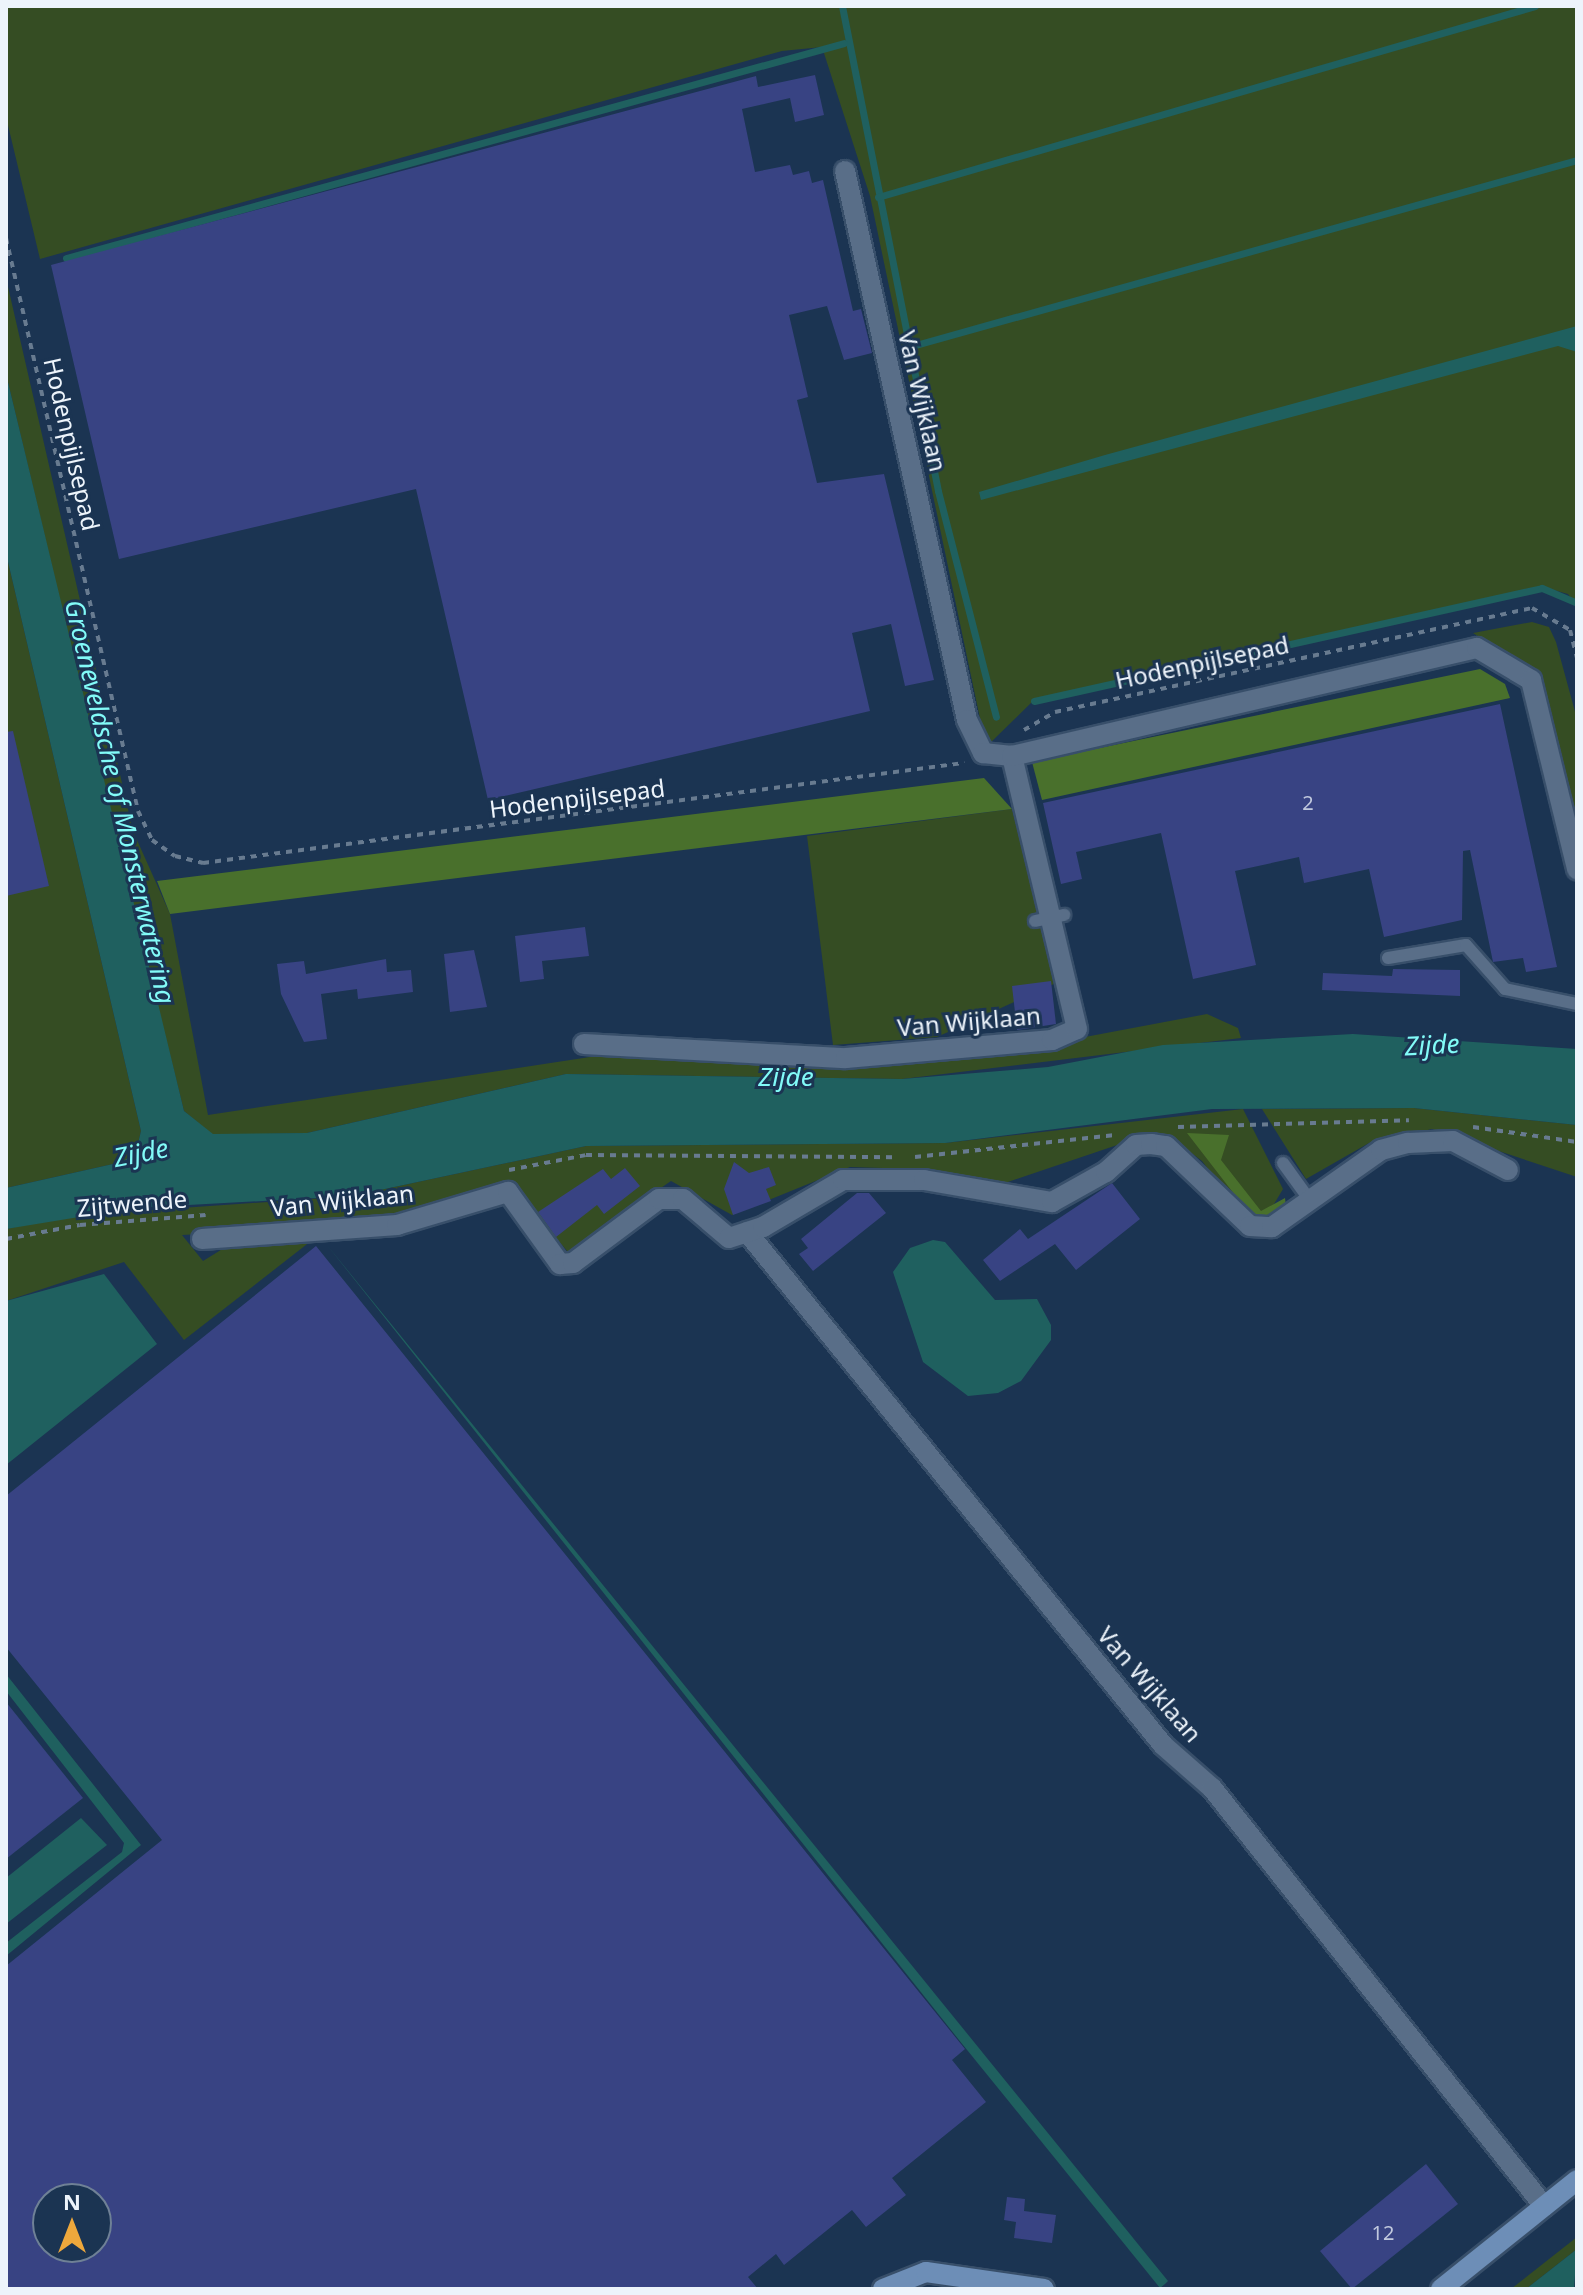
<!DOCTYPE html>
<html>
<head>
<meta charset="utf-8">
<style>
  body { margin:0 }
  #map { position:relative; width:1583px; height:2295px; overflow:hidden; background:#1b3452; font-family:"Noto Sans",sans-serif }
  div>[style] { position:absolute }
  .green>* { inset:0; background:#354d23 }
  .forest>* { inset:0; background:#49702c }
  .water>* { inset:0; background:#1f605f }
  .stream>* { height:7px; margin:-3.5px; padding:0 3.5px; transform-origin:3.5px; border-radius:3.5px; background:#1f605f }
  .building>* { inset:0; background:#384383 }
  .path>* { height:4px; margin-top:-2px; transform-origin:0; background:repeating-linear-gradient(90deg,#687b90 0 6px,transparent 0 12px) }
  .roads { filter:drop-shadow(2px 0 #384f6a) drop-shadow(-2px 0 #384f6a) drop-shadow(0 2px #384f6a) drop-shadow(0 -2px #384f6a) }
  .lane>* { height:12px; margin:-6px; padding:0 6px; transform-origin:6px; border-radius:6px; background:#596e88 }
  .street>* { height:20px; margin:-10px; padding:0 10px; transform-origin:10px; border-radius:10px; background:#596e88 }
  .secondary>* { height:20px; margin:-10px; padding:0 10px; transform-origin:10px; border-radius:10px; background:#6d8eb7 }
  span { translate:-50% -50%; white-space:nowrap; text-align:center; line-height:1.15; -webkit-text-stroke:6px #1b3452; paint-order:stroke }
  .number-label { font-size:20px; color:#c0c8dd }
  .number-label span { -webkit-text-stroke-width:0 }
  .street-label { font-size:24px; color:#edf4fb }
  .water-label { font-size:26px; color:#82fbf8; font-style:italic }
  .frame { position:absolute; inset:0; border:8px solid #edf4fb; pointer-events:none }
  .north { position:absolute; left:32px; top:2183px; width:80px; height:80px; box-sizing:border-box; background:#1b3452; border:2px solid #6f8196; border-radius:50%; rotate:0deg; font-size:22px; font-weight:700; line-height:32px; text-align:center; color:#edf4fb }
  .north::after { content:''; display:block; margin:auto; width:28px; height:36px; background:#eea83c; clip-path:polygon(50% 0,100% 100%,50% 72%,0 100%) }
</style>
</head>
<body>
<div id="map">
  <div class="green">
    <i style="clip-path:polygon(6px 6px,1577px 6px,1577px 606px,1568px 594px,1543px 587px,1034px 700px,986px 747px,870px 196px,822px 47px,782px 51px,40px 259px,6px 117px)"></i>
    <i style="clip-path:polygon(6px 278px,133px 831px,170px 914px,208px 1115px,603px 1055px,1069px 1040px,1207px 1014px,1238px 1028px,1241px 1038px,902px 1079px,566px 1074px,307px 1133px,213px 1135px,184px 1111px,135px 915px,6px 374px)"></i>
    <i style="clip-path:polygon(6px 553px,141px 1131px,136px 1152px,122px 1162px,6px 1188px)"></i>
    <i style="clip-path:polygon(1532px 622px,1549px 627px,1556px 642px,1577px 719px,1577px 860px,1526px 666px,1473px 633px)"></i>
    <i style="clip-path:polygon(1012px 809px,1056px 983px,937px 1037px,833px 1045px,807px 836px)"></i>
    <i style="clip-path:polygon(1414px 1108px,1577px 1125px,1577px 1177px,1432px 1129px,1369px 1143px,1306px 1179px,1262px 1109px)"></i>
    <i style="clip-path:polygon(1243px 1109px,1283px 1189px,1268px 1214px,1233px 1202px,1202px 1161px,1174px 1140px,1132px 1140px,999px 1185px,916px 1169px,850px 1167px,732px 1215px,671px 1181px,568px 1252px,514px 1188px,350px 1226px,182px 1235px,203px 1261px,237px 1240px,320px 1234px,184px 1340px,124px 1262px,6px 1301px,6px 1229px,67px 1216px,352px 1196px,586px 1146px,945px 1143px)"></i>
    <i style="clip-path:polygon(1577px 2237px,1577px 2249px,1526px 2289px,1511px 2289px)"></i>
  </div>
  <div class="forest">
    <i style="clip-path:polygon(1480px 669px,1505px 684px,1510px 698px,1042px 800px,1032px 762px)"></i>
    <i style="clip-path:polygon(984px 778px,1012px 809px,170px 914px,157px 881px)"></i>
    <i style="clip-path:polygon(1187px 1133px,1229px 1135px,1221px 1160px,1261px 1211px,1285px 1198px,1286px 1206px,1255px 1221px)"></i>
  </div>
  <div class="water">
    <i style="clip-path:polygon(1577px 326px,1577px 352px,1558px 346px,981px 500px,979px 492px,1105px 455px)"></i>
    <i style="clip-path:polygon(6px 374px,184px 1111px,213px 1134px,307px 1133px,566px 1074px,902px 1079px,1048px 1067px,1163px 1045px,1353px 1034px,1577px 1049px,1577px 1125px,1414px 1108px,1212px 1109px,945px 1143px,586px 1146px,352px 1196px,134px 1208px,6px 1229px,6px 1188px,122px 1162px,136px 1152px,141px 1131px,6px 553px)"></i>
    <i style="clip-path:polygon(933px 1240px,945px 1242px,995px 1300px,1037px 1299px,1051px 1325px,1051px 1340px,1021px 1381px,998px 1393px,968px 1396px,923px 1362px,893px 1272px,910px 1248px)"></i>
    <i style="clip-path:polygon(327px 1245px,1168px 2281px,1165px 2284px,1160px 2288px,959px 2040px)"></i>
    <i style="clip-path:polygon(104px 1274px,157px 1344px,6px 1465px,6px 1301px)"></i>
    <i style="clip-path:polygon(6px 1674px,141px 1845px,6px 1956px,6px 1943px,122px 1852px,124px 1843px,6px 1691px)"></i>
    <i style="clip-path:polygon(81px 1818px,107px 1845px,6px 1924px,6px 1878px)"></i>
    <i style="clip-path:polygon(1577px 2249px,1574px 2289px,1526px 2289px)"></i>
  </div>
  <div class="stream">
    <i style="left:842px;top:6px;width:494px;rotate:78.8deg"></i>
    <i style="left:938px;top:491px;width:233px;rotate:75.6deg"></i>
    <i style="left:878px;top:197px;width:684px;rotate:-16.21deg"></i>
    <i style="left:66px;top:258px;width:807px;rotate:-15.45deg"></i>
    <i style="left:912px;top:346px;width:691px;rotate:-15.63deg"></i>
    <i style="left:1034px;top:701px;width:520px;rotate:-12.54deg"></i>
    <i style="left:1542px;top:588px;width:38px;rotate:23deg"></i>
  </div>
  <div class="building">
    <i style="clip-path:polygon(815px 75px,824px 115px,795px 122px,790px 98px,742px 109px,755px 172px,790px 165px,793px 175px,809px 171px,812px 183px,823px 180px,853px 311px,861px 309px,872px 353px,844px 360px,827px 306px,789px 315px,808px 397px,797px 400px,817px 483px,884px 474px,934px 680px,905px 686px,891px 624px,852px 633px,870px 711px,488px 800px,416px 489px,119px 559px,51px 265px,756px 76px,758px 87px)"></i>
    <i style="clip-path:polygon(1500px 704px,1557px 967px,1526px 972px,1523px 958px,1493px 962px,1470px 850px,1463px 851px,1462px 920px,1384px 937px,1369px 869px,1304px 883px,1299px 857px,1235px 871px,1256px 965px,1193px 979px,1161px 833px,1076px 852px,1082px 879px,1061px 884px,1043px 803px)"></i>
    <i style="clip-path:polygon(13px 731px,49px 886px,6px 896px,6px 732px)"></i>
    <i style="clip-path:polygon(585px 927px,589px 956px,542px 961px,544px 979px,520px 982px,515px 936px)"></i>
    <i style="clip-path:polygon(474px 950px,487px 1007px,450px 1012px,444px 954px)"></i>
    <i style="clip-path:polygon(386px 959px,387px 972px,411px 970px,413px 992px,358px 999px,357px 989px,321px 994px,327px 1039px,304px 1042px,281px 994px,277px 964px,304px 961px,306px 974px)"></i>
    <i style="clip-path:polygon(1393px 969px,1460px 970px,1460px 996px,1322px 990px,1323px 973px,1392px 976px)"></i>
    <i style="clip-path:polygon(1051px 981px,1056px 1024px,1017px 1030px,1012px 986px)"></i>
    <i style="clip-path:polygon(734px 1162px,749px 1173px,769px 1167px,776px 1185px,766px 1189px,771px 1201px,733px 1215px,724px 1189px)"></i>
    <i style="clip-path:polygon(625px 1168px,640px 1186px,604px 1214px,597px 1205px,556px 1237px,538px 1212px,603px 1169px,611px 1179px)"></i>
    <i style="clip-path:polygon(1112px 1183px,1140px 1219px,1076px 1270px,1055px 1244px,1000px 1281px,983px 1260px,1020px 1229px,1028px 1239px)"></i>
    <i style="clip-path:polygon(857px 1193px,869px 1193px,886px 1213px,813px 1271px,799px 1254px,808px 1248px,801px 1239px)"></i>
    <i style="clip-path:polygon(evenodd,316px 1246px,965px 2049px,952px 2060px,986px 2102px,892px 2178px,906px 2195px,866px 2227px,852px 2210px,784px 2265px,776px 2254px,748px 2277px,758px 2289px,6px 2289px,6px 1966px,162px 1840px,6px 1647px,6px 1496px,316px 1246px,48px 2199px,96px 2199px,96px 2247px,48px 2247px,48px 2199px)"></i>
    <i style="clip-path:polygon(6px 1702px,83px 1798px,6px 1859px)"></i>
    <i style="clip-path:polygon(1426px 2164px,1458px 2204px,1352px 2289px,1320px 2251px)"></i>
    <i style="clip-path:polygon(1007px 2197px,1025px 2199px,1024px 2211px,1056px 2215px,1052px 2243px,1014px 2238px,1016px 2222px,1004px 2220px)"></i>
  </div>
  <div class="path">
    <i style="left:6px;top:238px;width:588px;rotate:77.03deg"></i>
    <i style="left:138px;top:811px;width:32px;rotate:64deg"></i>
    <i style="left:152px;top:840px;width:28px;rotate:35deg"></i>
    <i style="left:175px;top:856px;width:29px;rotate:14deg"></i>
    <i style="left:203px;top:863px;width:768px;rotate:-7.49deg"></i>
    <i style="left:1024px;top:730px;width:36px;rotate:-30deg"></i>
    <i style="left:1055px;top:712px;width:488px;rotate:-12.3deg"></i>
    <i style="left:1532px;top:608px;width:44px;rotate:30.1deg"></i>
    <i style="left:1570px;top:630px;width:29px;rotate:76deg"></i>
    <i style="left:1178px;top:1127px;width:231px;rotate:-1.7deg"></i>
    <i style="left:1473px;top:1127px;width:105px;rotate:8.2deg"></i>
    <i style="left:915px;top:1157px;width:199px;rotate:-6.3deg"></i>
    <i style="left:509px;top:1170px;width:78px;rotate:-11deg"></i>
    <i style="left:586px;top:1155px;width:312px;rotate:0.4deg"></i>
    <i style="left:389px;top:1202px;width:20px;rotate:-15deg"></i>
    <i style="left:6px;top:1239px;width:75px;rotate:-10.7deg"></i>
    <i style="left:80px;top:1225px;width:126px;rotate:-4.5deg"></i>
  </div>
  <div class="roads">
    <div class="lane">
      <i style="left:1035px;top:921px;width:30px;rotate:-12deg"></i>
      <i style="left:1388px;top:958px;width:79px;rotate:-9.5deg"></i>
      <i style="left:1466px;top:945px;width:59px;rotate:48.4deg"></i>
      <i style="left:1505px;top:989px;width:74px;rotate:11.8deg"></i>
      <i style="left:1283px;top:1163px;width:44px;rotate:54.2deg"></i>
    </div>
    <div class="street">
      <i style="left:845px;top:171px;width:562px;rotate:77.47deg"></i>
      <i style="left:967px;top:720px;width:37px;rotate:64deg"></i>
      <i style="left:983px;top:753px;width:29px;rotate:6deg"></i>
      <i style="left:584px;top:1044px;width:262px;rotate:3.1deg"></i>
      <i style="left:846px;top:1058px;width:207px;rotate:-5deg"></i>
      <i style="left:1052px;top:1040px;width:27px;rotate:-24deg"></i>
      <i style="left:1077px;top:1029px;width:281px;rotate:-103.4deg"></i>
      <i style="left:1012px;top:756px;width:477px;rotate:-13.1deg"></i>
      <i style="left:1477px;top:648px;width:63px;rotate:30.7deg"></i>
      <i style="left:1531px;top:680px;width:195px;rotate:76.3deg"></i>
      <i style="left:747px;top:1232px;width:660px;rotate:50.96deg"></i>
      <i style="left:1163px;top:1745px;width:65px;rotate:41.3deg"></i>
      <i style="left:1212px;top:1788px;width:534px;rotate:51.54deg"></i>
      <i style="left:202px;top:1239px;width:196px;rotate:-4.1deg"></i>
      <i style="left:397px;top:1225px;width:116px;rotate:-16.6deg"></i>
      <i style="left:508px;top:1192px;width:89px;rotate:54.2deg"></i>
      <i style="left:560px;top:1264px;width:13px;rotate:-4deg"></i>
      <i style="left:573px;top:1263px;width:107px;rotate:-36.7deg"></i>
      <i style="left:659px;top:1199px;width:24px"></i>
      <i style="left:683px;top:1199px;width:60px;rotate:40.3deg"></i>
      <i style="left:729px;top:1238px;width:36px;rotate:-18deg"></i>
      <i style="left:763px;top:1227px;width:93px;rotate:-30.4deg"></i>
      <i style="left:843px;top:1180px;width:81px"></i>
      <i style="left:924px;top:1180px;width:130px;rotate:9.8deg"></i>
      <i style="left:1052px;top:1202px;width:62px;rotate:-29.1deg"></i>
      <i style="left:1106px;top:1172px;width:40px;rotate:-42deg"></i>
      <i style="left:1136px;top:1145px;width:15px;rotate:-4deg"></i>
      <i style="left:1151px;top:1144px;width:15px;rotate:8deg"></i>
      <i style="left:1166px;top:1146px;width:116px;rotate:43.6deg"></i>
      <i style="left:1250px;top:1226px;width:22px;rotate:3deg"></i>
      <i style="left:1272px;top:1227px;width:133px;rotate:-35.2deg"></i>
      <i style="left:1381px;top:1150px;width:28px;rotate:-15deg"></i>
      <i style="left:1408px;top:1143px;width:45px;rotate:-2.5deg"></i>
      <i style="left:1453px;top:1141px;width:62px;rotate:27.8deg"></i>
    </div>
    <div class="secondary">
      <i style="left:883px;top:2289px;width:46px;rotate:-21.6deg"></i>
      <i style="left:926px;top:2272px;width:119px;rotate:8.2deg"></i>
      <i style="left:1441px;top:2289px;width:174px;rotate:-38.7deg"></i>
    </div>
  </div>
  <div class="number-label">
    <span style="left:1308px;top:802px">2</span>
    <span style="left:1383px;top:2232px">12</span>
  </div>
  <div class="street-label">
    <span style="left:923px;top:401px;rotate:77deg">Van Wijklaan</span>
    <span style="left:72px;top:444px;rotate:77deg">Hodenpijlsepad</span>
    <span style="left:1202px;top:662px;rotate:-12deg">Hodenpijlsepad</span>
    <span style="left:577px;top:798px;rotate:-7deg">Hodenpijlsepad</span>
    <span style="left:969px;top:1021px;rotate:-5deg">Van Wijklaan</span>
    <span style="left:342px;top:1200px;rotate:-6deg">Van Wijklaan</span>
    <span style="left:132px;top:1203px;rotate:-5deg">Zijtwende</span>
    <span style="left:1150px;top:1684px;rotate:49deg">Van Wijklaan</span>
  </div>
  <div class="water-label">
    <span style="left:120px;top:802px;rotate:77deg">Groeneveldsche of Monsterwatering</span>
    <span style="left:1432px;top:1045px;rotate:-3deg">Zijde</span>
    <span style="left:786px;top:1077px">Zijde</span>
    <span style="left:141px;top:1153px;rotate:-11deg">Zijde</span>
  </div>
  <div class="frame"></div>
  <div class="north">N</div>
</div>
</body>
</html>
